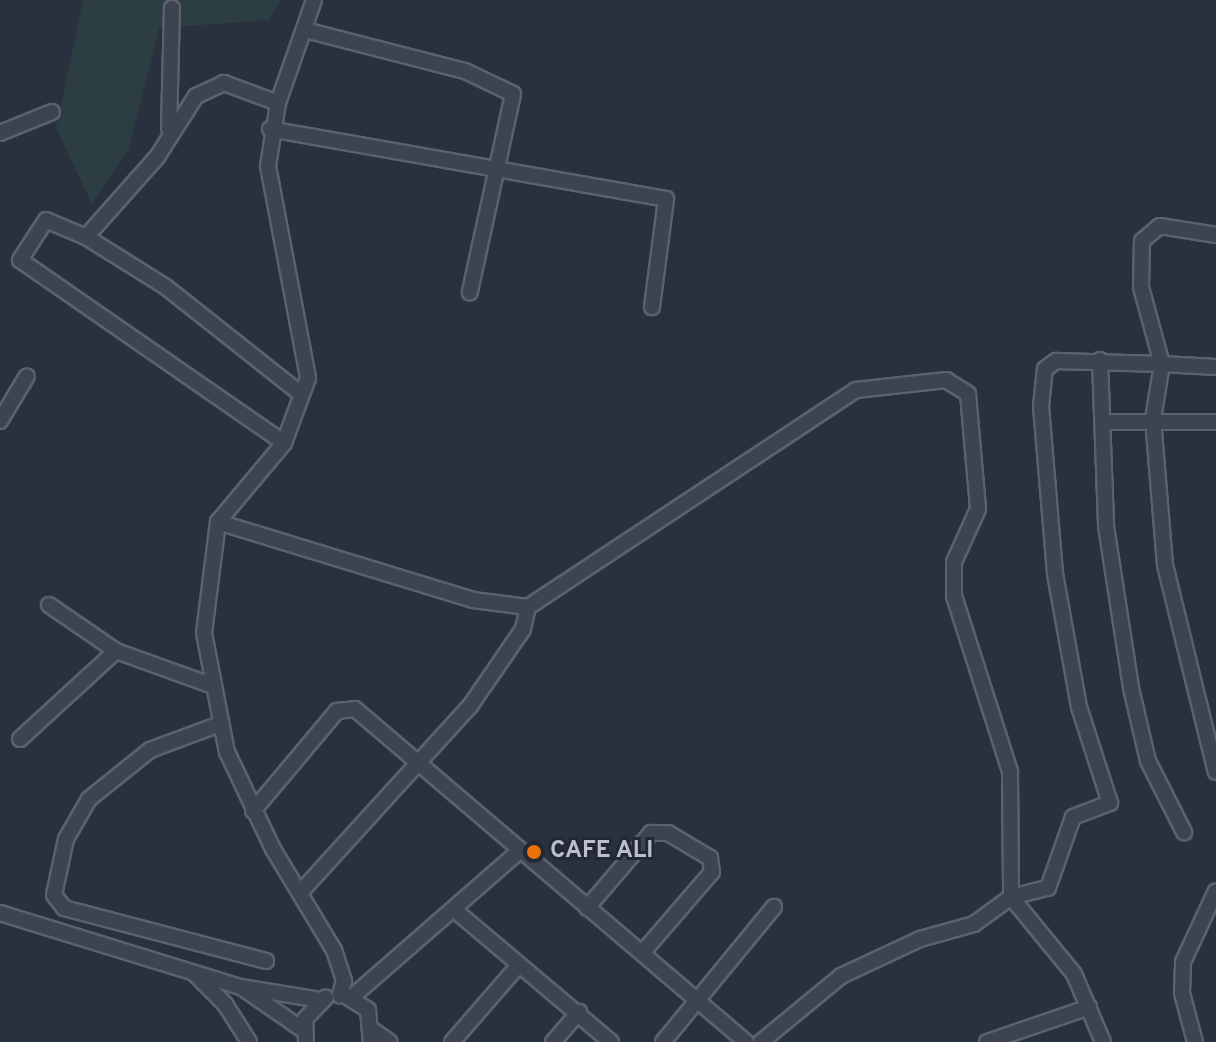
<!DOCTYPE html>
<html>
<head>
<meta charset="utf-8">
<style>
  body { margin:0 }
  #map { position:relative; width:1216px; height:1042px; overflow:hidden; background:#29313f; font-family:Overpass,sans-serif }
  div>[style] { position:absolute }
  .green>* { inset:0; background:#2c3e41 }
  .roads { filter:drop-shadow(2px 0 #5b616d) drop-shadow(-2px 0 #5b616d) drop-shadow(0 2px #5b616d) drop-shadow(0 -2px #5b616d) }
  .minor>* { height:14px; margin:-7px; padding:0 7px; transform-origin:7px; border-radius:7px; background:#3d434f }
  .dots>* { width:22px; height:22px; translate:-50% -50%; box-sizing:border-box; border:4px solid #222835; border-radius:50% }
  span { translate:-50% -50%; white-space:nowrap; text-align:center; line-height:1.15; -webkit-text-stroke:6px #222835; paint-order:stroke }
  .poi-label { font-size:24px; color:#babfca; font-weight:700 }
  .left { translate:0 -50%; text-align:left }
</style>
</head>
<body>
<div id="map">
  <div class="green">
    <i style="clip-path:polygon(83px 0,281px 0,269px 20px,159px 28px,128px 151px,92px 204px,56px 128px)"></i>
  </div>
  <div class="roads">
    <div class="minor">
      <i style="left:314px;top:0;width:109px;rotate:109.3deg"></i>
      <i style="left:278px;top:103px;width:64px;rotate:99deg"></i>
      <i style="left:268px;top:166px;width:216px;rotate:79.3deg"></i>
      <i style="left:308px;top:378px;width:69px;rotate:110.3deg"></i>
      <i style="left:284px;top:443px;width:103px;rotate:129.9deg"></i>
      <i style="left:218px;top:522px;width:112px;rotate:97.2deg"></i>
      <i style="left:204px;top:633px;width:121px;rotate:79.1deg"></i>
      <i style="left:227px;top:752px;width:107px;rotate:64.6deg"></i>
      <i style="left:273px;top:849px;width:118px;rotate:58.9deg"></i>
      <i style="left:334px;top:950px;width:33px;rotate:72deg"></i>
      <i style="left:344px;top:981px;width:15px;rotate:106deg"></i>
      <i style="left:305px;top:30px;width:165px;rotate:14.4deg"></i>
      <i style="left:465px;top:71px;width:53px;rotate:25.6deg"></i>
      <i style="left:513px;top:94px;width:203px;rotate:102.3deg"></i>
      <i style="left:278px;top:103px;width:58px;rotate:-159.7deg"></i>
      <i style="left:224px;top:83px;width:31px;rotate:155deg"></i>
      <i style="left:196px;top:96px;width:72px;rotate:122.6deg"></i>
      <i style="left:157px;top:157px;width:107px;rotate:131.6deg"></i>
      <i style="left:86px;top:237px;width:94px;rotate:32deg"></i>
      <i style="left:166px;top:287px;width:172px;rotate:38.4deg"></i>
      <i style="left:169px;top:129px;width:121px;rotate:-88.6deg"></i>
      <i style="left:270px;top:129px;width:402px;rotate:10deg"></i>
      <i style="left:666px;top:199px;width:109px;rotate:97.4deg"></i>
      <i style="left:0;top:133px;width:56px;rotate:-22deg"></i>
      <i style="left:86px;top:237px;width:43px;rotate:-157deg"></i>
      <i style="left:46px;top:220px;width:48px;rotate:123deg"></i>
      <i style="left:20px;top:260px;width:321px;rotate:34.7deg"></i>
      <i style="left:1100px;top:360px;width:166px;rotate:87.9deg"></i>
      <i style="left:1106px;top:526px;width:164px;rotate:81.2deg"></i>
      <i style="left:1131px;top:688px;width:75px;rotate:76.9deg"></i>
      <i style="left:1148px;top:761px;width:80px;rotate:63.1deg"></i>
      <i style="left:1216px;top:367px;width:54px;rotate:-176.8deg"></i>
      <i style="left:1162px;top:364px;width:56px;rotate:99.3deg"></i>
      <i style="left:1153px;top:419px;width:146px;rotate:85.3deg"></i>
      <i style="left:1165px;top:565px;width:213px;rotate:76.2deg"></i>
      <i style="left:0;top:421px;width:52px;rotate:-59deg"></i>
      <i style="left:1103px;top:422px;width:113px"></i>
      <i style="left:218px;top:522px;width:267px;rotate:17deg"></i>
      <i style="left:473px;top:600px;width:55px;rotate:7.3deg"></i>
      <i style="left:528px;top:607px;width:23px;rotate:103deg"></i>
      <i style="left:523px;top:629px;width:93px;rotate:124.5deg"></i>
      <i style="left:470px;top:706px;width:251px;rotate:132.3deg"></i>
      <i style="left:49px;top:605px;width:81px;rotate:34.5deg"></i>
      <i style="left:528px;top:607px;width:393px;rotate:-33.5deg"></i>
      <i style="left:856px;top:390px;width:91px;rotate:-6.3deg"></i>
      <i style="left:946px;top:380px;width:26px;rotate:32deg"></i>
      <i style="left:968px;top:394px;width:115px;rotate:85deg"></i>
      <i style="left:978px;top:509px;width:58px;rotate:114.4deg"></i>
      <i style="left:954px;top:562px;width:34px;rotate:90deg"></i>
      <i style="left:954px;top:596px;width:185px;rotate:72.3deg"></i>
      <i style="left:1010px;top:772px;width:125px;rotate:89.5deg"></i>
      <i style="left:1011px;top:897px;width:46px;rotate:143.9deg"></i>
      <i style="left:974px;top:924px;width:56px;rotate:164.5deg"></i>
      <i style="left:920px;top:939px;width:87px;rotate:154.9deg"></i>
      <i style="left:841px;top:976px;width:104px;rotate:140.5deg"></i>
      <i style="left:220px;top:724px;width:75px;rotate:159.6deg"></i>
      <i style="left:150px;top:750px;width:78px;rotate:141.2deg"></i>
      <i style="left:89px;top:799px;width:46px;rotate:119.9deg"></i>
      <i style="left:66px;top:839px;width:57px;rotate:102.1deg"></i>
      <i style="left:54px;top:895px;width:16px;rotate:52deg"></i>
      <i style="left:64px;top:908px;width:209px;rotate:14.7deg"></i>
      <i style="left:20px;top:739px;width:130px;rotate:-42.5deg"></i>
      <i style="left:116px;top:651px;width:103px;rotate:19.8deg"></i>
      <i style="left:253px;top:811px;width:131px;rotate:-50deg"></i>
      <i style="left:337px;top:711px;width:18px;rotate:-6deg"></i>
      <i style="left:355px;top:709px;width:514px;rotate:40.42deg"></i>
      <i style="left:1011px;top:897px;width:38px;rotate:-14deg"></i>
      <i style="left:1048px;top:888px;width:75px;rotate:-70.6deg"></i>
      <i style="left:1073px;top:817px;width:40px;rotate:-21deg"></i>
      <i style="left:1110px;top:803px;width:101px;rotate:-107.9deg"></i>
      <i style="left:1079px;top:707px;width:136px;rotate:-100.2deg"></i>
      <i style="left:1055px;top:573px;width:168px;rotate:-94.8deg"></i>
      <i style="left:1041px;top:406px;width:37px;rotate:-84deg"></i>
      <i style="left:1045px;top:369px;width:14px;rotate:-36deg"></i>
      <i style="left:1056px;top:361px;width:106px;rotate:1.6deg"></i>
      <i style="left:1162px;top:364px;width:80px;rotate:-105.3deg"></i>
      <i style="left:1141px;top:287px;width:46px;rotate:-88.8deg"></i>
      <i style="left:1142px;top:241px;width:23px;rotate:-40deg"></i>
      <i style="left:1160px;top:226px;width:57px;rotate:9.1deg"></i>
      <i style="left:1011px;top:897px;width:99px;rotate:50.7deg"></i>
      <i style="left:1074px;top:974px;width:74px;rotate:66.9deg"></i>
      <i style="left:587px;top:908px;width:99px;rotate:-49.5deg"></i>
      <i style="left:651px;top:833px;width:17px"></i>
      <i style="left:668px;top:833px;width:49px;rotate:30.8deg"></i>
      <i style="left:710px;top:858px;width:14px;rotate:82deg"></i>
      <i style="left:712px;top:872px;width:107px;rotate:130.8deg"></i>
      <i style="left:457px;top:912px;width:202px;rotate:40.2deg"></i>
      <i style="left:0;top:913px;width:252px;rotate:17.1deg"></i>
      <i style="left:241px;top:987px;width:80px;rotate:9.3deg"></i>
      <i style="left:195px;top:974px;width:42px;rotate:45deg"></i>
      <i style="left:225px;top:1004px;width:45px;rotate:57.7deg"></i>
      <i style="left:244px;top:989px;width:72px;rotate:34.8deg"></i>
      <i style="left:346px;top:996px;width:26px;rotate:32deg"></i>
      <i style="left:368px;top:1010px;width:32px;rotate:85deg"></i>
      <i style="left:352px;top:997px;width:220px;rotate:-41.1deg"></i>
      <i style="left:374px;top:1031px;width:19px;rotate:35deg"></i>
      <i style="left:306px;top:1042px;width:23px;rotate:-92deg"></i>
      <i style="left:305px;top:1019px;width:30px;rotate:-46deg"></i>
      <i style="left:452px;top:1042px;width:102px;rotate:-49deg"></i>
      <i style="left:553px;top:1042px;width:40px;rotate:-49deg"></i>
      <i style="left:663px;top:1042px;width:175px;rotate:-50.6deg"></i>
      <i style="left:987px;top:1042px;width:108px;rotate:-18.9deg"></i>
      <i style="left:1195px;top:1042px;width:51px;rotate:-104.9deg"></i>
      <i style="left:1182px;top:993px;width:31px;rotate:-88deg"></i>
      <i style="left:1183px;top:962px;width:78px;rotate:-65.1deg"></i>
    </div>
  </div>
  <div class="dots">
    <i style="left:534px;top:852px;background:#e8710a"></i>
  </div>
  <div class="poi-label">
    <span class="left" style="left:550px;top:852px">CAFE ALI</span>
  </div>
</div>
</body>
</html>
